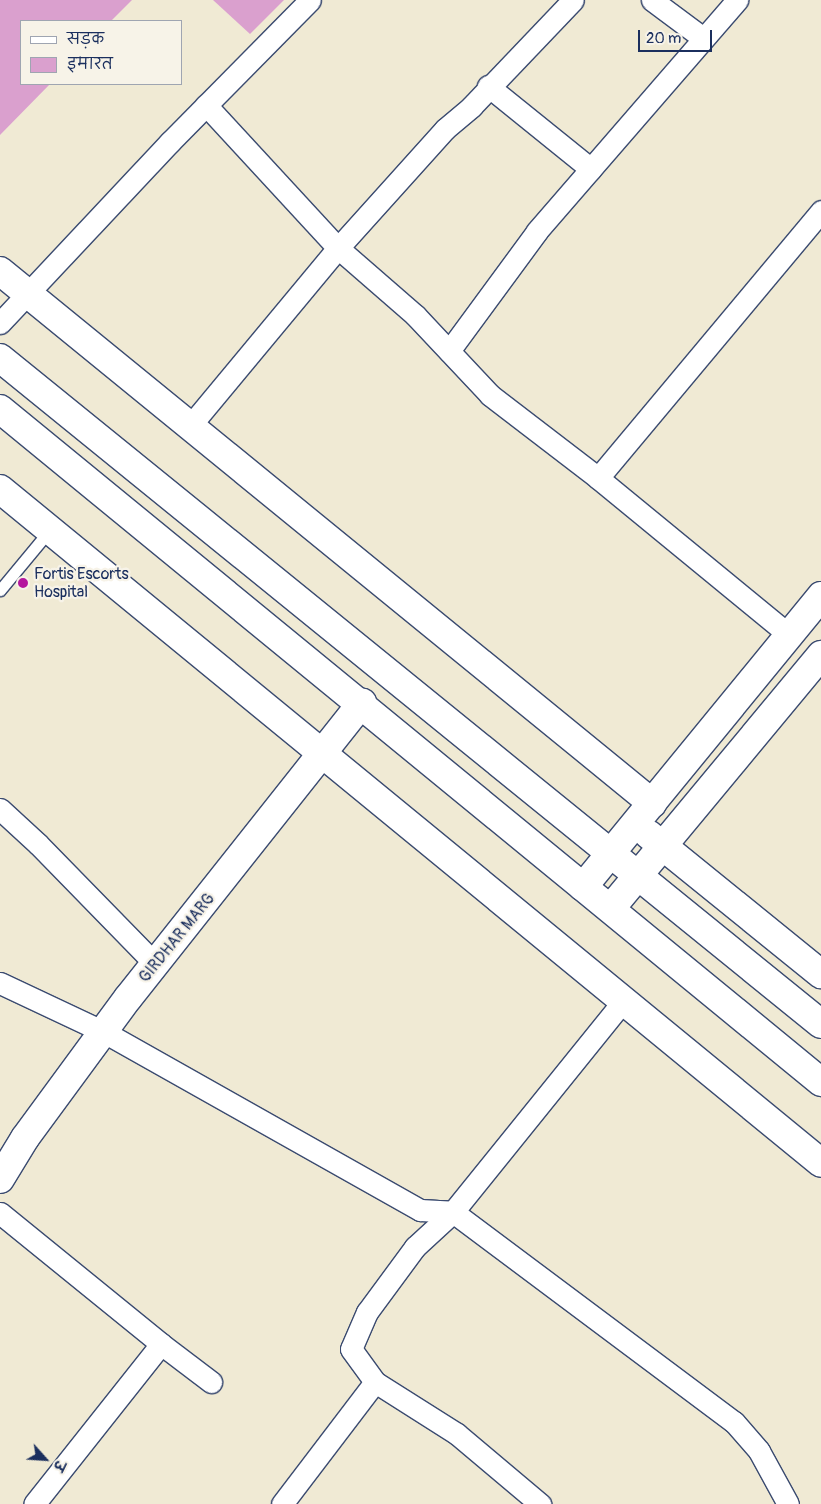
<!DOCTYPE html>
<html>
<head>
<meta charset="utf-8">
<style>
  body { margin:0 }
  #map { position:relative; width:821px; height:1504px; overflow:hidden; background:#f0ead4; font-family:Pangolin,"Playpen Sans Deva",sans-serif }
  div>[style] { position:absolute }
  .building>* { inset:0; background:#daa0ce }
  .roads { filter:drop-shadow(1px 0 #3b4b70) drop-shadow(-1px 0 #3b4b70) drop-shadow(0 1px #3b4b70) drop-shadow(0 -1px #3b4b70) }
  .service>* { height:11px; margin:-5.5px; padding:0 5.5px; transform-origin:5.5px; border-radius:5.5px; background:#fff }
  .minor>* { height:21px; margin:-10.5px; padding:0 10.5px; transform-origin:10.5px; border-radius:10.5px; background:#fff }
  .tertiary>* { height:28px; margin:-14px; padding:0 14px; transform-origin:14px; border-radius:14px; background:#fff }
  .primary>* { height:28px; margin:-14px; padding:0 14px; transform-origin:14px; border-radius:14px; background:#fff }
  .dots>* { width:14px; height:14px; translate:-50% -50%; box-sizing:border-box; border:2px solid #f7f3e8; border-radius:50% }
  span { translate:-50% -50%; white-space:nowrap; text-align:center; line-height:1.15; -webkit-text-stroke:4.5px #f7f3e8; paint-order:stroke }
  .poi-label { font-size:16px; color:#1b2f5e }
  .left { translate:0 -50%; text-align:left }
  .street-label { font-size:16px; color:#1b2f5e }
  .legend { position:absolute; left:20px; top:20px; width:162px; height:65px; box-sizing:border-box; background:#f7f3e8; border:1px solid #9fa5b1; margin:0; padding:6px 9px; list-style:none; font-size:15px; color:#1b2f5e }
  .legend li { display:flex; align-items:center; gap:10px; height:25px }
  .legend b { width:25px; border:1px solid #9fa5b1 }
  .north { position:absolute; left:20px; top:1434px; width:50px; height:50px; -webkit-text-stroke:4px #f7f3e8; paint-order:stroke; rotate:116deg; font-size:14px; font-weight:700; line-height:20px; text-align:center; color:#1b2f5e }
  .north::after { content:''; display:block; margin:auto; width:18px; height:22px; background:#1b2f5e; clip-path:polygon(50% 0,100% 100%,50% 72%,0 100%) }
  .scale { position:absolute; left:638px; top:30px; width:74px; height:22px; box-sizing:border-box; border:2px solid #1b2f5e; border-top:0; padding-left:6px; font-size:15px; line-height:18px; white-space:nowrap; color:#1b2f5e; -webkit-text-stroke:4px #f7f3e8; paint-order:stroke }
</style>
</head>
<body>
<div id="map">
  <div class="building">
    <i style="clip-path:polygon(0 0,132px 0,111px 21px,21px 21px,21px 84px,50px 84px,0 135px)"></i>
    <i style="clip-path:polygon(213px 0,284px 0,250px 34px)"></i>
  </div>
  <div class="roads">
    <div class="service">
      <i style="left:0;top:590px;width:77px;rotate:-50.3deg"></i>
    </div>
    <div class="minor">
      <i style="left:652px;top:0;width:64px;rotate:36.7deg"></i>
      <i style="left:488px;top:86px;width:132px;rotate:38.9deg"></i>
      <i style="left:206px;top:105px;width:195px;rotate:47.3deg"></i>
      <i style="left:338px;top:248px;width:102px;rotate:41deg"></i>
      <i style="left:415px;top:315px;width:110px;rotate:46.8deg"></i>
      <i style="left:490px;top:395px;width:136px;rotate:37.5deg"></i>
      <i style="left:598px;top:478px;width:247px;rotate:39.4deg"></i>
      <i style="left:0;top:323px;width:248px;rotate:-46.8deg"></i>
      <i style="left:170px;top:142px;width:199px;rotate:-45.4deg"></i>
      <i style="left:449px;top:351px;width:149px;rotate:-53.7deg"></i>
      <i style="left:537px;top:231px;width:306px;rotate:-49.1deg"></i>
      <i style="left:190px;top:426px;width:231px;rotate:-50.3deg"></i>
      <i style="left:338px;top:248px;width:160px;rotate:-48deg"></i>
      <i style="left:445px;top:129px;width:35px;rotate:-40deg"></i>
      <i style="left:472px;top:106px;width:146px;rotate:-46.4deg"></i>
      <i style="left:598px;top:478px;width:348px;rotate:-50.1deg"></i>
      <i style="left:0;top:809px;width:52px;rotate:42.6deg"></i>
      <i style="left:38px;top:844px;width:169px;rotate:45.7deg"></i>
      <i style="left:0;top:983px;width:115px;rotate:25.2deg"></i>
      <i style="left:104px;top:1032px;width:363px;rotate:29.4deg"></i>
      <i style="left:420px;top:1210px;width:33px;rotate:3deg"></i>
      <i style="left:624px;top:1000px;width:272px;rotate:128.9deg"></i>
      <i style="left:453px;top:1212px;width:351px;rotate:36.8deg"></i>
      <i style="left:734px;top:1422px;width:38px;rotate:49deg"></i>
      <i style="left:759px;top:1451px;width:60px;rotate:61.3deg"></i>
      <i style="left:453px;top:1212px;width:52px;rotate:137.4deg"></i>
      <i style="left:415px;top:1247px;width:81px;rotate:126.4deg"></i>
      <i style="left:367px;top:1312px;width:40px;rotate:113.4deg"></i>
      <i style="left:351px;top:1349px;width:41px;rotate:54deg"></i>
      <i style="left:375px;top:1382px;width:97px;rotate:32.4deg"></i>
      <i style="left:457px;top:1434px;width:109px;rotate:40.1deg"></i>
      <i style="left:0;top:1213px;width:208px;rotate:39.1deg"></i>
      <i style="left:161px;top:1344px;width:204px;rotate:128.4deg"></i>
      <i style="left:161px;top:1344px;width:63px;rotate:37.2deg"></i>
      <i style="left:282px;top:1504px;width:153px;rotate:-52.7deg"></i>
    </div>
    <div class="tertiary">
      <i style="left:0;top:271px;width:842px;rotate:39.21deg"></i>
      <i style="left:0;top:489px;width:1062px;rotate:39.38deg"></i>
      <i style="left:648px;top:834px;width:223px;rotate:39deg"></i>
      <i style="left:583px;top:887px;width:376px;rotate:-50.7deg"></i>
      <i style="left:611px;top:908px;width:329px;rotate:-50.3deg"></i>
      <i style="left:0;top:1179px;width:48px;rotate:-58.6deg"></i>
      <i style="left:25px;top:1138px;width:174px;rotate:-53.7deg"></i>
      <i style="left:128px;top:998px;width:377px;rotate:-51.6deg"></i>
    </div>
    <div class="primary">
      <i style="left:0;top:358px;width:1057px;rotate:39.05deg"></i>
      <i style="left:0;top:409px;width:1062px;rotate:39.34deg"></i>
    </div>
  </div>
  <div class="dots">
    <i style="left:23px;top:583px;background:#b5179e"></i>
  </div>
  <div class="poi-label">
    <span class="left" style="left:34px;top:583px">Fortis Escorts<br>Hospital</span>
  </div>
  <div class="street-label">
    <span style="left:177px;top:938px;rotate:-51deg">GIRDHAR MARG</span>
  </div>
  <ul class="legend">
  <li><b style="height:6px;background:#fff"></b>सड़क</li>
  <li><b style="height:14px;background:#daa0ce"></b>इमारत</li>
  </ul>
  <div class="north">उ</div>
  <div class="scale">20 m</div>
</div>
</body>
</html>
